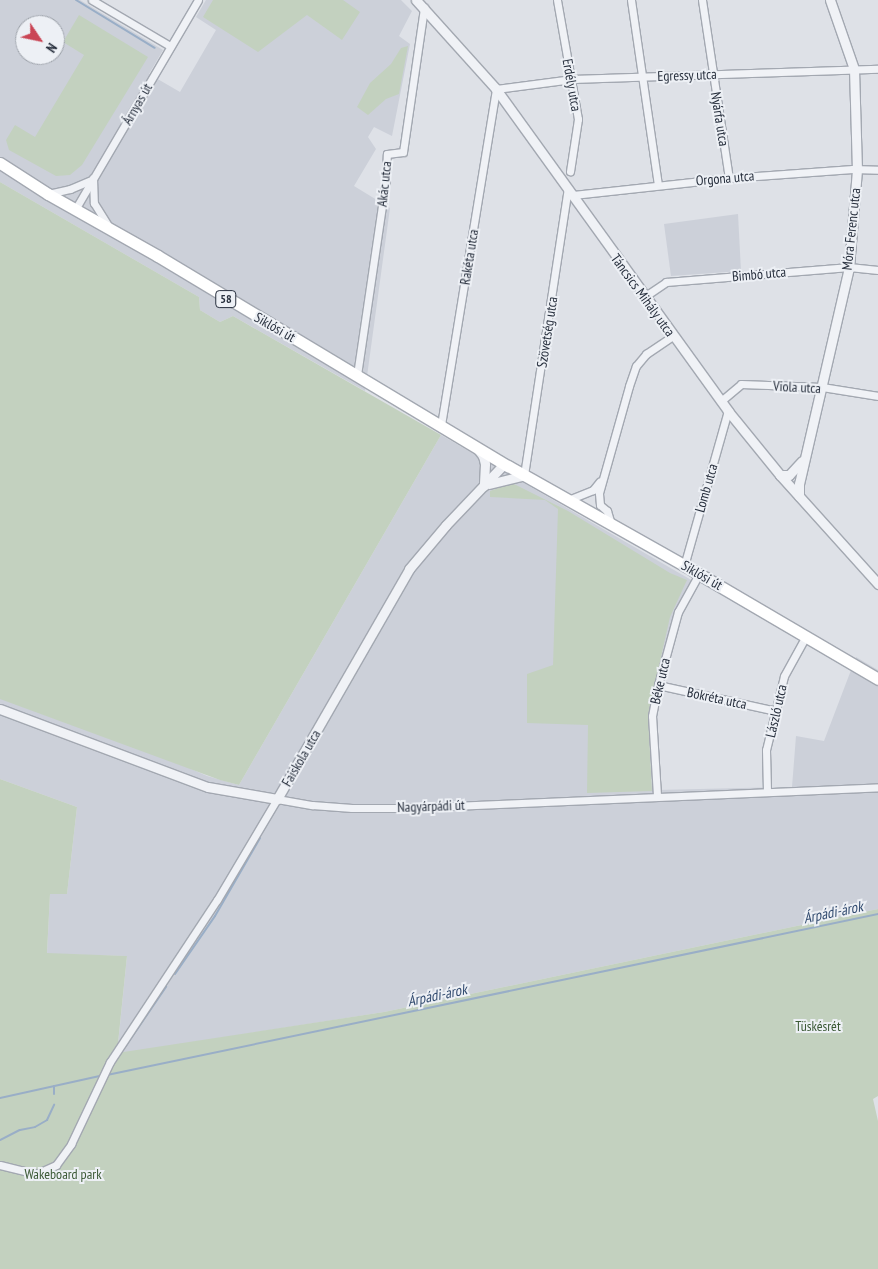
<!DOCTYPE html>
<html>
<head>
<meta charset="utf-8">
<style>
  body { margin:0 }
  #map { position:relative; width:878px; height:1269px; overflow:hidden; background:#dee1e7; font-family:"PT Sans Narrow",sans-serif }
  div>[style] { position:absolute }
  .built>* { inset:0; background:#ccd0d9 }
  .green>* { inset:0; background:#c3d1bf }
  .stream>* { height:2px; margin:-1px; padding:0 1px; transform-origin:1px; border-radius:1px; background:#99aec7 }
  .roads { filter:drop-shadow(1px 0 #a3a8b1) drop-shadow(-1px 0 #a3a8b1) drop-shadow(0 1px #a3a8b1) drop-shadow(0 -1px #a3a8b1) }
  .minor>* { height:7px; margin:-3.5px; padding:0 3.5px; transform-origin:3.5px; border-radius:3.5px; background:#f0f2f6 }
  .tertiary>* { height:9px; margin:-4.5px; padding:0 4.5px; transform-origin:4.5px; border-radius:4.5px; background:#f0f2f6 }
  .primary>* { height:11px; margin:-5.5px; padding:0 5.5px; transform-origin:5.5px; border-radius:5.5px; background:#fff }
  span { translate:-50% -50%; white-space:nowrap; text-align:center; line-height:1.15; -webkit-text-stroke:4px #edf0f5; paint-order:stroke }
  .shield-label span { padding:1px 4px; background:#edf0f5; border:1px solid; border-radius:4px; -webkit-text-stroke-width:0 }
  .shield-label { font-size:12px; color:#272f3d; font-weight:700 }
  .street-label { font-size:14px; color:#272f3d }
  .park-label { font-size:14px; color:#3b5935 }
  .water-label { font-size:15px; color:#334c70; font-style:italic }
  .north { position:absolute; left:15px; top:15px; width:50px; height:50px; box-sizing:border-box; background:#edf0f5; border:1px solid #9ea3ab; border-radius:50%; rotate:124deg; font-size:14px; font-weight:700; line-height:20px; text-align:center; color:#272f3d }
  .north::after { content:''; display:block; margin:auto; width:18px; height:22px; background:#ca4555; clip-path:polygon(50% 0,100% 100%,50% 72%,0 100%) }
</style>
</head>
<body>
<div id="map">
  <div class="built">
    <i style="clip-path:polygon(evenodd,0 0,80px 0,163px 50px,149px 74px,180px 92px,216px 30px,196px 17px,206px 0,401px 0,412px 11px,399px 36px,410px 44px,392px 136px,374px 127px,368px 137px,376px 149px,354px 186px,390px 208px,365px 391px,233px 316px,220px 322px,200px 310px,199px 297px,0 182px,0 0,25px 25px,55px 25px,55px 55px,25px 55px,25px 25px)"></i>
    <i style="clip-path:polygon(738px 214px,741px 271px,671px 276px,664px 224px)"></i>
    <i style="clip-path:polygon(441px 435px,693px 581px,677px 612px,652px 716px,656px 790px,792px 787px,796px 736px,824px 741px,856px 657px,878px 670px,878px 909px,384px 1012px,117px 1054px,127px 956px,47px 954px,50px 894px,67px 894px,77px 807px,0 779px,0 684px,207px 776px,239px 785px)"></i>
  </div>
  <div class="green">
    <i style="clip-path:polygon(213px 0,343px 0,360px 12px,342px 40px,307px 15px,258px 52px,203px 17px)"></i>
    <i style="clip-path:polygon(79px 15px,148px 57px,82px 165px,70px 175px,56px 176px,9px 150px,6px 140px,15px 125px,35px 137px,84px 55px,63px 42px)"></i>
    <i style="clip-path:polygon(408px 46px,399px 94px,386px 99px,368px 115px,357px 107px,370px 83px,391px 64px,401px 48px)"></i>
    <i style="clip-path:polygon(0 182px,199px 297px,200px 310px,220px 322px,233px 316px,441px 435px,239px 785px,220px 780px,0 699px)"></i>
    <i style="clip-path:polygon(512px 483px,568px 511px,670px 573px,687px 580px,670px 617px,648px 715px,652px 791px,587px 793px,588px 725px,527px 723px,527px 674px,553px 665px,558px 509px,545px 500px,490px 497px,490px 491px)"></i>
    <i style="clip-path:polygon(0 779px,77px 807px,67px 894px,50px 894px,47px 953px,127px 956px,117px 1053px,384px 1012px,878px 909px,878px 1096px,873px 1099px,878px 1121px,878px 1269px,0 1269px)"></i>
  </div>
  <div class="stream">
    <i style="left:76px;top:0;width:92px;rotate:31.3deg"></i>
    <i style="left:175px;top:974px;width:70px;rotate:-55.4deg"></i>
    <i style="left:215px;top:916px;width:90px;rotate:-60deg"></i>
    <i style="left:125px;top:1047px;width:73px;rotate:-55.7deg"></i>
    <i style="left:107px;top:1075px;width:788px;rotate:-11.79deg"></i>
    <i style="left:54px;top:1094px;width:8px;rotate:-90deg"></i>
    <i style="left:0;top:1098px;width:102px;rotate:-12.4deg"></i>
    <i style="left:0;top:1140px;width:22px;rotate:-27deg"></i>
    <i style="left:20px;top:1130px;width:15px;rotate:-11deg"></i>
    <i style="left:35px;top:1127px;width:14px;rotate:-30deg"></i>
    <i style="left:47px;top:1120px;width:17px;rotate:-65deg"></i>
  </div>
  <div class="roads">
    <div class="minor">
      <i style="left:92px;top:0;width:91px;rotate:30.5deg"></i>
      <i style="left:557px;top:0;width:121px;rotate:80deg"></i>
      <i style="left:578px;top:119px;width:53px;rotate:98.7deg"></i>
      <i style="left:631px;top:0;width:186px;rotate:81.7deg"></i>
      <i style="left:702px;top:0;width:180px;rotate:81.4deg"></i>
      <i style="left:93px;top:178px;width:25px;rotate:88deg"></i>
      <i style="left:94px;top:203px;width:26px;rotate:58deg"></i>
      <i style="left:48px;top:194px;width:23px;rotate:-13deg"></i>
      <i style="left:70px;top:189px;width:23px;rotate:-23deg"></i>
      <i style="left:573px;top:195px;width:157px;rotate:-6.2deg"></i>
      <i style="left:729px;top:178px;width:124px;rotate:-4.2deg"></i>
      <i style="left:853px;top:169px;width:25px;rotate:2deg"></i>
      <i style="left:76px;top:208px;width:241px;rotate:-59.6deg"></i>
      <i style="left:644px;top:297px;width:27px;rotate:-34deg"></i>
      <i style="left:666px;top:282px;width:184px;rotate:-4.7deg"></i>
      <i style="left:849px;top:267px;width:29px;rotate:6deg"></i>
      <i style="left:357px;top:375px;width:199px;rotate:-81.6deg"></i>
      <i style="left:386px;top:178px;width:24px;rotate:-88deg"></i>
      <i style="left:387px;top:154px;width:16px;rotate:-7deg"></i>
      <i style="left:403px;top:152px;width:146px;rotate:-81.7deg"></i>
      <i style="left:721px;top:401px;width:26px;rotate:-40deg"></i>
      <i style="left:741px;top:384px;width:81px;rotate:2.1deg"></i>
      <i style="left:822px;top:387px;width:57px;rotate:9.1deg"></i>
      <i style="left:441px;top:425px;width:340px;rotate:-80.7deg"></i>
      <i style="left:496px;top:89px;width:77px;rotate:-7.5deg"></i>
      <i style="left:572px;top:79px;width:306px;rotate:-1.9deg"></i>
      <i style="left:524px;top:475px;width:289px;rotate:-81.3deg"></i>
      <i style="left:568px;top:500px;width:27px;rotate:-22deg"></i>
      <i style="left:593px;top:490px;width:11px;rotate:-52deg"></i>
      <i style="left:611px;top:524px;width:14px;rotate:-107deg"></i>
      <i style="left:607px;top:511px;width:9px;rotate:-139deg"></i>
      <i style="left:600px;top:505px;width:12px;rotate:-95deg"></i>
      <i style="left:599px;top:493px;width:111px;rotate:-74.3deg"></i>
      <i style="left:629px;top:386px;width:21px;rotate:-71deg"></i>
      <i style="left:636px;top:366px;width:16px;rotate:-50deg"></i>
      <i style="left:646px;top:354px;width:32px;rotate:-34deg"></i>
      <i style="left:684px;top:566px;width:161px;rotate:-74.2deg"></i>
      <i style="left:658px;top:685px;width:121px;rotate:12.4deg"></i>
      <i style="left:767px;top:791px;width:41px;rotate:-91.4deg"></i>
      <i style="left:766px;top:750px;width:76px;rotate:-76.3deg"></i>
      <i style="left:784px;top:676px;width:46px;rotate:-61.2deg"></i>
      <i style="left:657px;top:795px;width:79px;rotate:-93.6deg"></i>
      <i style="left:652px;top:716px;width:32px;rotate:-79deg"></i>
      <i style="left:658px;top:685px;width:76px;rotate:-74.7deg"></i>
      <i style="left:678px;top:612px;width:43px;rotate:-61.1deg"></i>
      <i style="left:0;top:1165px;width:37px;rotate:14deg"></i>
      <i style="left:36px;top:1174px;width:22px;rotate:-24deg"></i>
      <i style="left:56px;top:1165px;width:26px;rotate:-54deg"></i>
      <i style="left:71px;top:1144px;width:91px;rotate:-64.6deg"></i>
      <i style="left:110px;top:1062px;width:194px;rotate:-56.6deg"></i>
      <i style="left:217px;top:900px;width:117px;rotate:-59.3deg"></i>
      <i style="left:277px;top:799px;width:36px;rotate:10deg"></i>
      <i style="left:312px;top:805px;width:40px;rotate:4.3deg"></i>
      <i style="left:352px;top:808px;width:53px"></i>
      <i style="left:405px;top:808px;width:473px;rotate:-2.5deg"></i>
    </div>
    <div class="tertiary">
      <i style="left:416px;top:0;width:120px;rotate:48deg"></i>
      <i style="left:496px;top:89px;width:397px;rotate:54.2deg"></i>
      <i style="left:728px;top:411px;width:82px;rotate:50.9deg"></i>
      <i style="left:780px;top:475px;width:147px;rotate:48deg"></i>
      <i style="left:477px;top:448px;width:10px;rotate:53deg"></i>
      <i style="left:483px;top:456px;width:8px;rotate:76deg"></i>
      <i style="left:485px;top:464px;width:22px;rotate:93deg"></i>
      <i style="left:780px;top:475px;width:9px"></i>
      <i style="left:789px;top:475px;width:19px;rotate:-47deg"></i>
      <i style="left:489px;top:484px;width:36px;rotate:-14deg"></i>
      <i style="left:799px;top:496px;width:12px;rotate:-90deg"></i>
      <i style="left:799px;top:484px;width:223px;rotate:-77deg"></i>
      <i style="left:849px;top:267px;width:97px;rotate:-85.3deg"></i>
      <i style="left:857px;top:170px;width:101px;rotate:-91.7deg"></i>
      <i style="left:854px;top:69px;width:73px;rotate:-109.2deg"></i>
      <i style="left:0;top:709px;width:222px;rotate:20.6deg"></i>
      <i style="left:208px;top:787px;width:70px;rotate:9.9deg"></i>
      <i style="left:277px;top:799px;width:265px;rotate:-60.1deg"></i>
      <i style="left:409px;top:569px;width:57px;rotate:-49.9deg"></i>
      <i style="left:446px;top:525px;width:84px;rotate:-46.4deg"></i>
    </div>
    <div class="primary">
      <i style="left:0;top:163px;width:57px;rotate:32.9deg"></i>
      <i style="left:48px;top:194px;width:126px;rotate:29.4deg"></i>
      <i style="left:158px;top:256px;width:408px;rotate:31deg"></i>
      <i style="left:508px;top:466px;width:214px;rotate:29.4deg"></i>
      <i style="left:694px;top:571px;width:213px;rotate:30.4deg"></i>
    </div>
  </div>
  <div class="shield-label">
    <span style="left:226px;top:299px">58</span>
  </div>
  <div class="street-label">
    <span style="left:687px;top:75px;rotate:-2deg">Egressy utca</span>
    <span style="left:572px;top:85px;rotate:80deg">Erdély utca</span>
    <span style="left:137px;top:104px;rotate:-60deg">Árnyas út</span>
    <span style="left:720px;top:119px;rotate:81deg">Nyárfa utca</span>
    <span style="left:725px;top:178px;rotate:-5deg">Orgona utca</span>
    <span style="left:384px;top:184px;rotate:-84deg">Akác utca</span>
    <span style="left:851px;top:229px;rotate:-84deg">Móra Ferenc utca</span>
    <span style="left:469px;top:257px;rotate:-81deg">Rakéta utca</span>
    <span style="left:759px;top:274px;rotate:-5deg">Bimbó utca</span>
    <span style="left:643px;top:295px;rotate:54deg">Táncsics Mihály utca</span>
    <span style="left:275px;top:327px;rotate:30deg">Siklósi út</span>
    <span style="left:547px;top:332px;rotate:-81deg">Szövetség utca</span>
    <span style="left:797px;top:387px;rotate:3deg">Viola utca</span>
    <span style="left:706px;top:488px;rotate:-74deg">Lomb utca</span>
    <span style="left:702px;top:575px;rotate:30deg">Siklósi út</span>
    <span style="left:660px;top:681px;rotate:-77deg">Béke utca</span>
    <span style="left:717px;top:698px;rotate:12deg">Bokréta utca</span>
    <span style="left:776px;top:711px;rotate:-77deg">László utca</span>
    <span style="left:301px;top:758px;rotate:-60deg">Faiskola utca</span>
    <span style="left:431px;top:806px;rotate:-2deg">Nagyárpádi út</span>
  </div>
  <div class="park-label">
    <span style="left:818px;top:1026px">Tüskésrét</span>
    <span style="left:63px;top:1174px">Wakeboard park</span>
  </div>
  <div class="water-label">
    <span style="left:833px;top:912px;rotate:-12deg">Árpádi-árok</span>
    <span style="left:437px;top:995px;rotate:-12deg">Árpádi-árok</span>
  </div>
  <div class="north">N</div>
</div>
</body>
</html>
